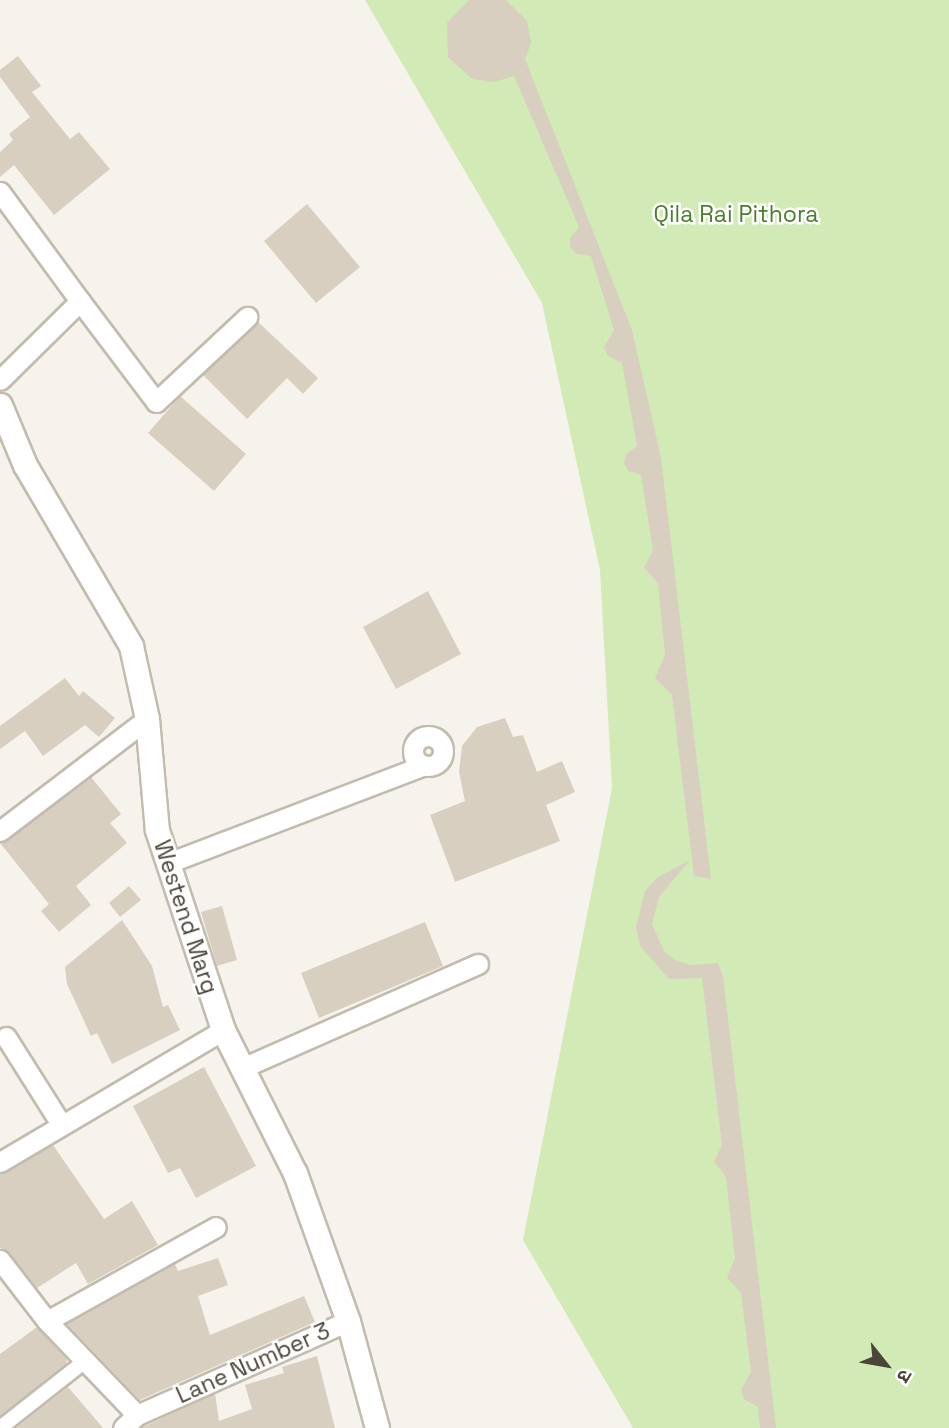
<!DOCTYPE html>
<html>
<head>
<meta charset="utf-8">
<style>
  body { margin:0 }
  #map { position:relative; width:949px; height:1428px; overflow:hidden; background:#f6f3ec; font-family:"Space Grotesk","Noto Sans Devanagari",sans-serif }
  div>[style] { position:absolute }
  .green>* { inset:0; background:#d2eab5 }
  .building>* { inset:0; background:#d8cfc1 }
  .roads { filter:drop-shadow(2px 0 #c2bbae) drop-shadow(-2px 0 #c2bbae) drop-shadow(0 2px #c2bbae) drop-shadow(0 -2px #c2bbae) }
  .pedestrian>* { height:14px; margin:-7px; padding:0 7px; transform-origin:7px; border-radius:7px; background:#fff }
  .minor>* { height:19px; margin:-9.5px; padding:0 9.5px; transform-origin:9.5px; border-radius:9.5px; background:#fff }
  .minor>.ring { margin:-9.5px; padding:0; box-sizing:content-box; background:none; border:19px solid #fff; border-radius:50% }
  .tertiary>* { height:23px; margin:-11.5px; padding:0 11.5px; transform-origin:11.5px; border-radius:11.5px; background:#fff }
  span { translate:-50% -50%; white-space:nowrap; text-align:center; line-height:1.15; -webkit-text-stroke:5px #fff; paint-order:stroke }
  .park-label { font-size:23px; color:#4a7f2a }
  .street-label { font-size:23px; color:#4b4439 }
  .north { position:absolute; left:851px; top:1330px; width:70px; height:70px; -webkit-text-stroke:5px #fff; paint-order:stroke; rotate:121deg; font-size:19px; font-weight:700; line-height:28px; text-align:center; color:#4b4439 }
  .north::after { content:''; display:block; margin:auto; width:24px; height:32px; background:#4b4439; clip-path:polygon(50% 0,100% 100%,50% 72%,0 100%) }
</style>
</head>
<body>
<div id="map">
  <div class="green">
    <i style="clip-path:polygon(365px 0,949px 0,949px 1428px,633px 1428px,523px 1240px,612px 788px,600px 570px,542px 303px)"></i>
  </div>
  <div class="building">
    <i style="clip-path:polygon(469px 0,506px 0,527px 21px,531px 43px,525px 59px,632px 330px,661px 458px,711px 879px,694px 876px,672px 695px,655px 678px,665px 655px,658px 583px,644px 568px,653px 550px,641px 475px,628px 471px,624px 463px,626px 454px,637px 446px,622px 363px,608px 356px,604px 347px,614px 330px,591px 256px,577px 254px,570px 247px,570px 238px,579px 227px,514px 76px,494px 82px,472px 79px,448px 57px,447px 23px)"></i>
    <i style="clip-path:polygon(18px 56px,41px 86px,32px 92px,70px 139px,79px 132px,110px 169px,54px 215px,14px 165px,0 177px,0 152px,13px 140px,9px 134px,30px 117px,0 77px,0 70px)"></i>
    <i style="clip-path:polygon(307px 204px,360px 267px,316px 303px,264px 241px)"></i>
    <i style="clip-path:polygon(258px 322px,318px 378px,303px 394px,287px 378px,247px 419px,203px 375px)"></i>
    <i style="clip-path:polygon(180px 396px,246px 454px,214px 491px,148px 433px)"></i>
    <i style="clip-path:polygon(428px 591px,461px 654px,396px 689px,363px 627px)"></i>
    <i style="clip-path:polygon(65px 678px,79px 696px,83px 691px,115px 718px,99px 737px,85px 725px,43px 756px,25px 731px,0 749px,0 726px)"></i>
    <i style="clip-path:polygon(505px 718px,513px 737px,523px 735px,537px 772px,562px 761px,575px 792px,546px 805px,560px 841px,455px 882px,430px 815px,465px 801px,459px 772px,462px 746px,477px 727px)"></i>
    <i style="clip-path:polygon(91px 777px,121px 814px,110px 823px,127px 843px,76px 886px,91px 905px,59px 932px,41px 911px,49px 904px,0 843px)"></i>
    <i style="clip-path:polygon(690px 860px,659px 897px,652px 924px,664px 951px,675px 960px,690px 965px,718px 963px,723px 976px,776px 1428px,760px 1428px,758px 1407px,744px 1399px,741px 1390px,751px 1372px,741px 1293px,727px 1278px,735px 1258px,726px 1177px,714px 1162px,722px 1145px,702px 978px,669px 979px,640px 946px,636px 927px,645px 891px,658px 877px)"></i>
    <i style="clip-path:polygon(129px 886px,141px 900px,120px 917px,109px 903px)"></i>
    <i style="clip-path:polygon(222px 906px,237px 960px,217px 966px,201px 912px)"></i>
    <i style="clip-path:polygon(122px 920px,152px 966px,163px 1007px,168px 1005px,180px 1030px,112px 1064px,97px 1033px,91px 1036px,67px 984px,65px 967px)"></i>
    <i style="clip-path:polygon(425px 922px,443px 966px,319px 1018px,301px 973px)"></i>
    <i style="clip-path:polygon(204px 1067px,256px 1166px,196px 1198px,180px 1168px,168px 1173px,133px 1106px)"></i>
    <i style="clip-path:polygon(53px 1145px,104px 1219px,132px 1201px,158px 1245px,88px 1284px,76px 1263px,37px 1288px,10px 1253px,0 1248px,0 1174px)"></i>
    <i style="clip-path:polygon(218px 1258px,228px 1285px,198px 1296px,210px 1335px,304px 1296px,315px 1322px,140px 1400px,67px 1324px,175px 1264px,178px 1271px)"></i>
    <i style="clip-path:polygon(37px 1327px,67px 1360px,66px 1364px,0 1416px,0 1354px)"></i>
    <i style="clip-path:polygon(317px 1356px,335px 1428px,141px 1428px,215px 1393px,219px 1421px,252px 1409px,245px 1385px,284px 1373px,282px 1367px)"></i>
    <i style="clip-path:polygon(68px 1387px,103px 1428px,16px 1428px)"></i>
  </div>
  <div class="roads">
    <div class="pedestrian">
      <i style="left:0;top:1428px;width:107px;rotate:-38.2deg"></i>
    </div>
    <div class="minor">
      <i style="left:0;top:192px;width:135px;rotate:53.7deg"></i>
      <i style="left:80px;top:301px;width:112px;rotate:135.4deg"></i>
      <i style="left:80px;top:301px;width:126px;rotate:53deg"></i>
      <i style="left:156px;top:402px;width:125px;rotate:-43deg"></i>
      <i class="ring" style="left:413px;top:736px;width:11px;height:11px"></i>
      <i style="left:0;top:831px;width:185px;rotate:-37.3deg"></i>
      <i style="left:168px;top:863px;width:274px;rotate:-20.9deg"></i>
      <i style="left:6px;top:1037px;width:103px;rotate:57.7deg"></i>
      <i style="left:242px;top:1068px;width:258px;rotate:-23.8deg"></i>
      <i style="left:0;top:1162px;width:259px;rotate:-30.6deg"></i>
      <i style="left:0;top:1260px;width:77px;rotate:52.4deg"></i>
      <i style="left:47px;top:1321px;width:130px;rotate:46.2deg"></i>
      <i style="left:47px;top:1321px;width:193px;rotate:-29.1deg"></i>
      <i style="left:123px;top:1428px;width:19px;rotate:-43deg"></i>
      <i style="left:137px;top:1415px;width:231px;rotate:-24deg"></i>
    </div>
    <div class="tertiary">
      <i style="left:0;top:405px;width:65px;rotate:67.4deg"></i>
      <i style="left:25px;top:465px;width:210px;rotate:59.6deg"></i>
      <i style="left:131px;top:646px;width:75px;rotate:77.6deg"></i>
      <i style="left:147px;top:719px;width:111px;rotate:84.9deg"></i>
      <i style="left:157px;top:830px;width:211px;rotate:71.7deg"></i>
      <i style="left:223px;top:1030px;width:160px;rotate:63.3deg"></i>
      <i style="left:295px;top:1173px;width:157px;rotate:70.3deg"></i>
      <i style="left:348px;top:1321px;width:111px;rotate:74.8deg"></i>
    </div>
  </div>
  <div class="park-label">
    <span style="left:736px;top:214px">Qila Rai Pithora</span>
  </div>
  <div class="street-label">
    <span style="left:186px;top:917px;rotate:72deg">Westend Marg</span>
    <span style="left:253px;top:1363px;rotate:-24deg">Lane Number 3</span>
  </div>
  <div class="north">उ</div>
</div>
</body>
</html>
